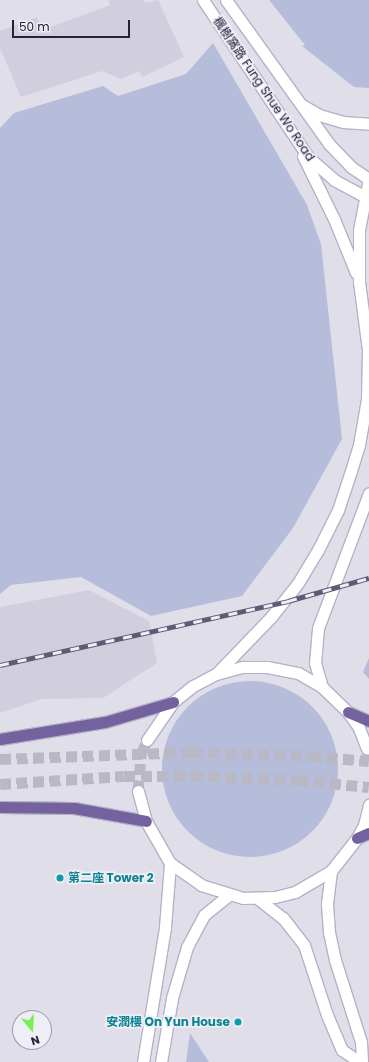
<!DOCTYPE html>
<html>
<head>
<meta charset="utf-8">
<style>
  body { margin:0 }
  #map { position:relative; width:369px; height:1062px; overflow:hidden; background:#dfdee9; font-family:Poppins,"Noto Sans TC",sans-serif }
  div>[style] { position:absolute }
  .built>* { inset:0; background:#d1cfdd }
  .green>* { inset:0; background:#b6bddb }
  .round { border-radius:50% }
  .secondary-tunnel>* { height:11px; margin-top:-5.5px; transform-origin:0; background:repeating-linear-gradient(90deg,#bab8c6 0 11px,transparent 0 16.5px) }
  .primary-tunnel>* { height:11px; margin-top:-5.5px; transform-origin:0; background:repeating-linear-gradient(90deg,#bab8c6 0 11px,transparent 0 16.5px) }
  .roads { filter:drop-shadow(1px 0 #b6b1c9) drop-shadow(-1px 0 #b6b1c9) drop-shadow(0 1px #b6b1c9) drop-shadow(0 -1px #b6b1c9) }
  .tertiary>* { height:11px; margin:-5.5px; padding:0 5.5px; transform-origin:5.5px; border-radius:5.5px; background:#fff }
  .secondary>* { height:11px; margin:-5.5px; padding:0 5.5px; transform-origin:5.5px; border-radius:5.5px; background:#fff }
  .primary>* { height:11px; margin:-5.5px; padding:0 5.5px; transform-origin:5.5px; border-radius:5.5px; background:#74629f }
  .rail>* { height:4.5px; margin-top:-2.25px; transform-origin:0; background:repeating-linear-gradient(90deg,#eeeef6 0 9px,#615975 0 18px); box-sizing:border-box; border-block:1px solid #615975 }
  .dots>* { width:11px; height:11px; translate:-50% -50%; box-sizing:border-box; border:2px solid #eeeef6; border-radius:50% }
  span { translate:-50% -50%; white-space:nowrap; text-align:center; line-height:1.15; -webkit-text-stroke:3.5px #eeeef6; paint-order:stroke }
  .street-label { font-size:12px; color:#272039 }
  .culture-label { font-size:12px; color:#0d838f; font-weight:700 }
  .left { translate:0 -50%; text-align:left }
  .right { translate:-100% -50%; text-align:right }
  .north { position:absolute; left:12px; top:1010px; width:40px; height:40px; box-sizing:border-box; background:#eeeef6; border:1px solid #9e9caa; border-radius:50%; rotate:162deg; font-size:11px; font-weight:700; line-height:16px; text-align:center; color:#272039 }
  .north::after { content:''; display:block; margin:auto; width:14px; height:18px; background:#75f055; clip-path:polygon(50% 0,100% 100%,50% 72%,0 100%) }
  .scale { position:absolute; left:12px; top:20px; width:118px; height:18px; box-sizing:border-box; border:2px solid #272039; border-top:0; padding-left:5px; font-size:12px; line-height:14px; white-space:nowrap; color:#272039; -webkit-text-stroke:3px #eeeef6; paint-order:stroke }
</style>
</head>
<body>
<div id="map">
  <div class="built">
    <i style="clip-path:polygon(108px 0,144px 0,145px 3px,158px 0,184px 57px,142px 77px,139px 71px,121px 79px,102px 71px,21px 97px,0 48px,0 31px,37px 17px,43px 30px,110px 5px)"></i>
    <i style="clip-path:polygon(89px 590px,149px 621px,157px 663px,103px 698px,42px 699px,0 713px,0 607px)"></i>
  </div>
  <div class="green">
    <i style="clip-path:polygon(269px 0,369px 0,369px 88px,354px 87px,302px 46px,305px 45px)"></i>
    <i style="clip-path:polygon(213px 43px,307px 205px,321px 244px,342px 439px,293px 528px,242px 596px,151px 616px,81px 577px,11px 585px,0 594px,0 128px,14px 113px,103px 86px,118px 96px,186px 74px)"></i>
    <i style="clip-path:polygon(369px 658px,369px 679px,363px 672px)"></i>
    <i class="round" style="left:162px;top:681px;width:176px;height:176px"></i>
    <i style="clip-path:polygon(190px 1033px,209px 1062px,186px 1062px)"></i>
  </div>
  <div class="secondary-tunnel">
    <i style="left:367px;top:749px;width:10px;rotate:79deg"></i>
    <i style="left:138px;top:791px;width:36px;rotate:-85deg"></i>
    <i style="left:141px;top:755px;width:16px;rotate:-68deg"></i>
  </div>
  <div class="primary-tunnel">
    <i style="left:0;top:759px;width:192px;rotate:-2.1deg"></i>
    <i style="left:192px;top:752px;width:118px;rotate:1.9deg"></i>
    <i style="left:310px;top:756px;width:59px;rotate:4.8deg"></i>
    <i style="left:0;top:784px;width:124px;rotate:-3.7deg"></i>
    <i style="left:124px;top:776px;width:68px"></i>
    <i style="left:192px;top:776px;width:105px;rotate:2.2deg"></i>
    <i style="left:297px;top:780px;width:72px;rotate:5.6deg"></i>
  </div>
  <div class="roads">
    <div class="tertiary">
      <i style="left:331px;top:871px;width:33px;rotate:97deg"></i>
      <i style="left:327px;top:904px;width:28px;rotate:86deg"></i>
      <i style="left:329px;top:932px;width:29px;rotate:78deg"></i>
      <i style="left:335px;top:960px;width:86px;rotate:72.4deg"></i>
      <i style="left:361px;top:1042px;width:20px;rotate:87deg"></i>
      <i style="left:257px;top:898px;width:33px;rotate:38deg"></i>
      <i style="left:283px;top:918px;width:34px;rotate:52deg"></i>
      <i style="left:304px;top:945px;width:74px;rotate:71.8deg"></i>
      <i style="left:327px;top:1015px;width:38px;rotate:67deg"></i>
      <i style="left:342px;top:1050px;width:22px;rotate:34deg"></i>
    </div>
    <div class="secondary">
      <i style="left:203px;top:0;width:189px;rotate:56.2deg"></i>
      <i style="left:308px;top:157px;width:35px;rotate:41deg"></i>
      <i style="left:334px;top:180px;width:40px;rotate:28deg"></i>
      <i style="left:226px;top:0;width:177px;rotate:54.4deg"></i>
      <i style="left:329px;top:144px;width:32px;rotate:46deg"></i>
      <i style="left:351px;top:167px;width:22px;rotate:34deg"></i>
      <i style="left:302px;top:105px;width:20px;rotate:30deg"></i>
      <i style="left:319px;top:115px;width:25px;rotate:16deg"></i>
      <i style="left:343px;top:122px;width:26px;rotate:4deg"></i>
      <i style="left:303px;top:156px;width:70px;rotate:63.8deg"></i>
      <i style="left:334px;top:219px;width:58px;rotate:67.8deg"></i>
      <i style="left:216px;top:674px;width:79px;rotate:-46deg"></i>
      <i style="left:271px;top:617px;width:43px;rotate:-51.5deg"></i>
      <i style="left:298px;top:583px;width:39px;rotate:-59deg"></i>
      <i style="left:318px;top:550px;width:45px;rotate:-63.4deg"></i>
      <i style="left:338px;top:510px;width:41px;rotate:-71.6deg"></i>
      <i style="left:351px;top:471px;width:27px;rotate:-73deg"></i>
      <i style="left:359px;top:445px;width:47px;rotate:-80.1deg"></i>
      <i style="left:367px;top:399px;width:49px;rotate:-88.8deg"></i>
      <i style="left:368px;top:350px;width:69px;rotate:-97.5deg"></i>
      <i style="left:359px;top:282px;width:52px;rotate:-90deg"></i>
      <i style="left:359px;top:230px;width:53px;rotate:-79.1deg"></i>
      <i style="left:322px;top:687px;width:25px;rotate:-106deg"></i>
      <i style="left:315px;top:663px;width:35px;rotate:-85deg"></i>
      <i style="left:318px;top:628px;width:144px;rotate:-69.3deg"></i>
      <i style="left:147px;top:740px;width:46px;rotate:-55.6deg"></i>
      <i style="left:173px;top:702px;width:26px;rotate:-39deg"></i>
      <i style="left:193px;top:686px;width:26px;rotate:-28deg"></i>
      <i style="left:216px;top:674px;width:28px;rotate:-15deg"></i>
      <i style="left:243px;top:667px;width:24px"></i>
      <i style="left:267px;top:667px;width:32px;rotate:11deg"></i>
      <i style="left:298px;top:673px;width:28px;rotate:30deg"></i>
      <i style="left:322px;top:687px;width:36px;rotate:44deg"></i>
      <i style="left:348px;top:712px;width:19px;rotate:55deg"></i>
      <i style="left:359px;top:728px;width:22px;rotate:69deg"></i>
      <i style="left:138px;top:791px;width:31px;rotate:75deg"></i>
      <i style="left:146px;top:821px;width:48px;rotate:60.3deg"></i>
      <i style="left:170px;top:863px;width:38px;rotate:35deg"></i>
      <i style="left:201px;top:885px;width:44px;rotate:17.2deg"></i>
      <i style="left:243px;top:898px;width:32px;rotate:-2deg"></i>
      <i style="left:275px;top:897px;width:21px;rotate:-14deg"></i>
      <i style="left:295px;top:892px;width:42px;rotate:-30.3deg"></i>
      <i style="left:331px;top:871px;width:42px;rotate:-51.8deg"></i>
      <i style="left:357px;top:838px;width:15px;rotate:-62deg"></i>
      <i style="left:364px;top:825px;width:21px;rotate:-76deg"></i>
      <i style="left:143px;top:1062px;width:137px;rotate:-80.7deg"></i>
      <i style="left:165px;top:927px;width:64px;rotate:-85.5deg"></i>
      <i style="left:161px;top:1062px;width:65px;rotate:-80.2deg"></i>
      <i style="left:172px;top:998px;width:53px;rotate:-73.6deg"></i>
      <i style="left:187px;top:947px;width:36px;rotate:-62deg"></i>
      <i style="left:204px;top:915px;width:32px;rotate:-39deg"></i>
    </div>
    <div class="primary">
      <i style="left:348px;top:712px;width:23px;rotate:23deg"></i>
      <i style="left:0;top:739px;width:106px;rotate:-9.2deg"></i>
      <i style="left:105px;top:722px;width:71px;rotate:-16.4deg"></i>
      <i style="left:0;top:807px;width:74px;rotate:0.8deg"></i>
      <i style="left:74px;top:808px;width:73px;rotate:10.2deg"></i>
      <i style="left:357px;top:838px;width:13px;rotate:-23deg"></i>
    </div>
  </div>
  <div class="rail">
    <i style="left:0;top:665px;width:295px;rotate:-12.5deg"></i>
    <i style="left:288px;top:601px;width:84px;rotate:-15.9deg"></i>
  </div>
  <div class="dots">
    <i style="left:60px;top:878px;background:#0f9aa8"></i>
    <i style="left:238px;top:1022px;background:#0f9aa8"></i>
  </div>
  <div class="street-label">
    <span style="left:264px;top:89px;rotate:56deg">楓樹窩路 Fung Shue Wo Road</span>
  </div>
  <div class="culture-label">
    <span class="left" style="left:68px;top:878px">第二座 Tower 2</span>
    <span class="right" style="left:230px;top:1022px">安潤樓 On Yun House</span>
  </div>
  <div class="north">N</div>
  <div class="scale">50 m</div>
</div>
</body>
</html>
